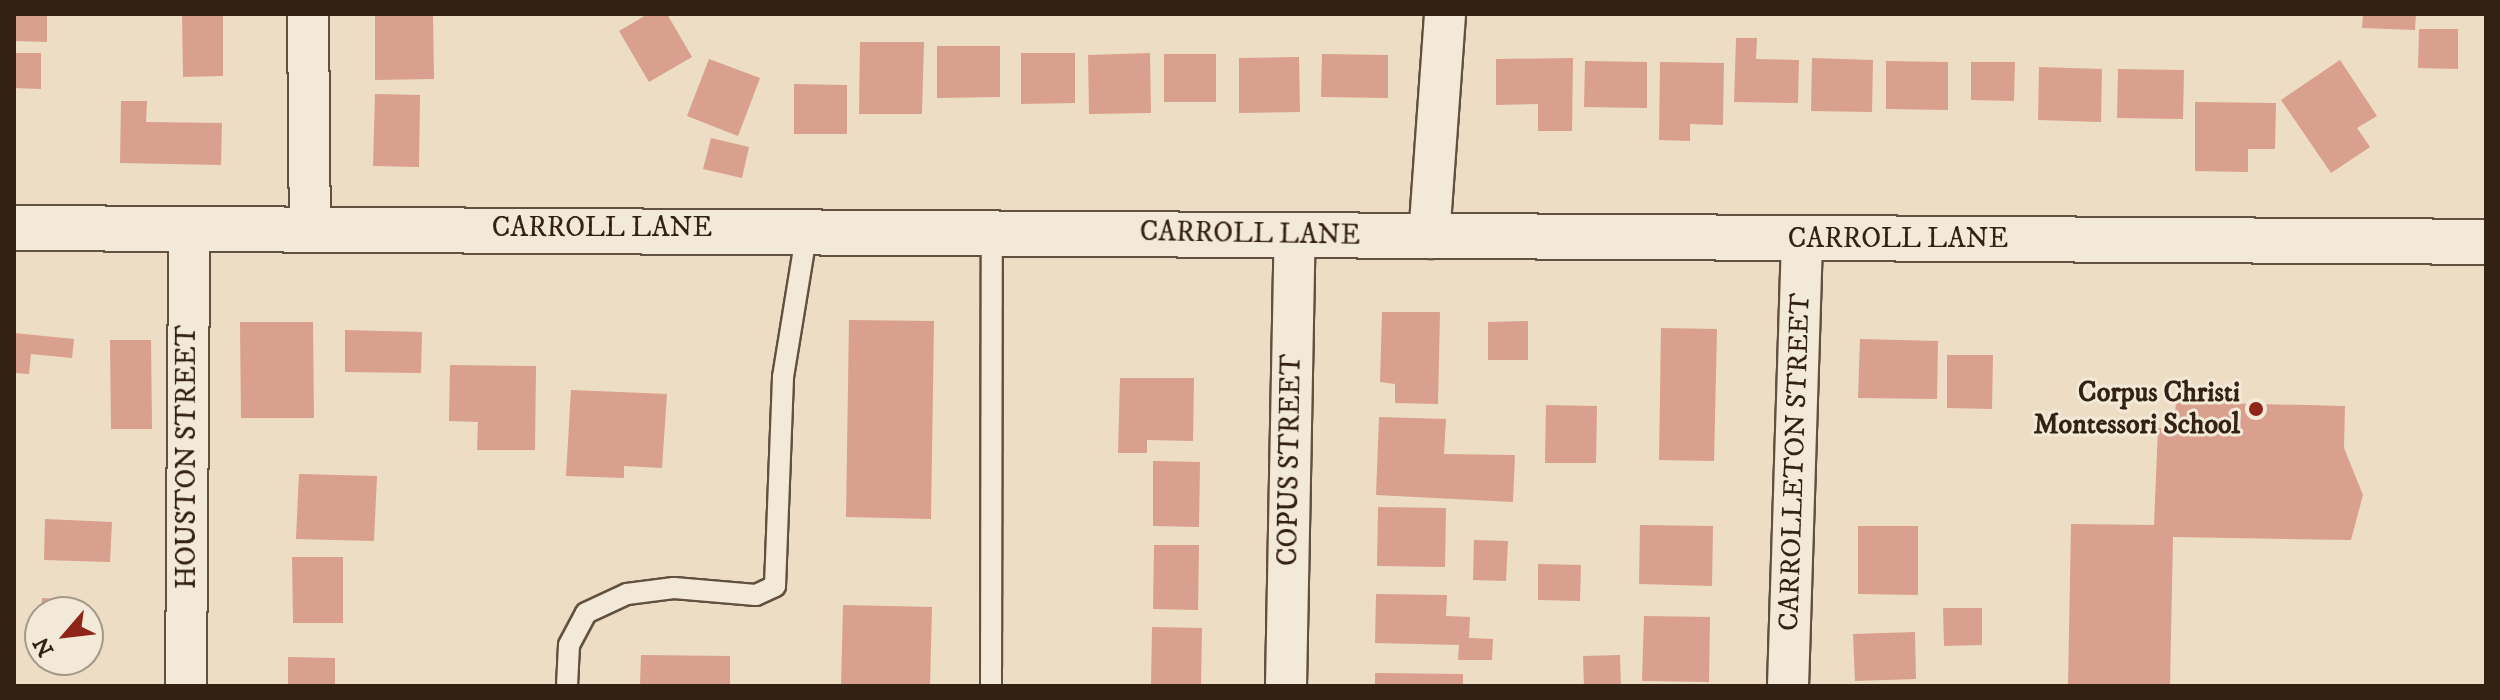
<!DOCTYPE html>
<html>
<head>
<meta charset="utf-8">
<style>
  body { margin:0 }
  #map { position:relative; width:2500px; height:700px; overflow:hidden; background:#edddc5; font-family:"IM FELL DW Pica",serif }
  div>[style] { position:absolute }
  .building>* { inset:0; background:#d8a08d }
  .roads { filter:drop-shadow(2px 0 #625040) drop-shadow(-2px 0 #625040) drop-shadow(0 2px #625040) drop-shadow(0 -2px #625040) }
  .service>* { height:20px; margin:-10px; padding:0 10px; transform-origin:10px; border-radius:10px; background:#f3e9d9 }
  .minor>* { height:40px; margin:-20px; padding:0 20px; transform-origin:20px; border-radius:20px; background:#f3e9d9 }
  .tertiary>* { height:44px; margin:-22px; padding:0 22px; transform-origin:22px; border-radius:22px; background:#f3e9d9 }
  .dots>* { width:22px; height:22px; translate:-50% -50%; box-sizing:border-box; border:4px solid #f3e9d9; border-radius:50% }
  span { translate:-50% -50%; white-space:nowrap; text-align:center; line-height:1.15; -webkit-text-stroke:6px #f3e9d9; paint-order:stroke }
  .street-label { font-size:28px; color:#332114 }
  .poi-label { font-size:28px; color:#332114; font-weight:700 }
  .right { translate:-100% -50%; text-align:right }
  .frame { position:absolute; inset:0; border:16px solid #332114; pointer-events:none }
  .north { position:absolute; left:24px; top:596px; width:80px; height:80px; box-sizing:border-box; background:#f3e9d9; border:2px solid #a6998a; border-radius:50%; rotate:242deg; font-size:22px; font-weight:700; line-height:32px; text-align:center; color:#332114 }
  .north::after { content:''; display:block; margin:auto; width:28px; height:36px; background:#8f2418; clip-path:polygon(50% 0,100% 100%,50% 72%,0 100%) }
</style>
</head>
<body>
<div id="map">
  <div class="building">
    <i style="clip-path:polygon(14px 14px,47px 14px,47px 42px,14px 41px)"></i>
    <i style="clip-path:polygon(182px 14px,223px 14px,223px 76px,183px 77px)"></i>
    <i style="clip-path:polygon(375px 14px,433px 14px,434px 79px,375px 80px)"></i>
    <i style="clip-path:polygon(648px 14px,667px 14px,692px 57px,649px 82px,619px 31px)"></i>
    <i style="clip-path:polygon(2363px 14px,2416px 14px,2415px 30px,2362px 28px)"></i>
    <i style="clip-path:polygon(2419px 29px,2458px 29px,2458px 69px,2418px 68px)"></i>
    <i style="clip-path:polygon(1736px 38px,1757px 38px,1756px 59px,1799px 60px,1798px 103px,1734px 102px)"></i>
    <i style="clip-path:polygon(860px 42px,924px 42px,922px 114px,859px 114px)"></i>
    <i style="clip-path:polygon(937px 46px,1000px 46px,1000px 97px,937px 98px)"></i>
    <i style="clip-path:polygon(14px 53px,41px 53px,41px 89px,14px 88px)"></i>
    <i style="clip-path:polygon(1021px 53px,1075px 53px,1075px 103px,1021px 104px)"></i>
    <i style="clip-path:polygon(1150px 53px,1151px 113px,1089px 114px,1088px 55px)"></i>
    <i style="clip-path:polygon(1164px 54px,1216px 54px,1216px 102px,1164px 102px)"></i>
    <i style="clip-path:polygon(1322px 54px,1388px 55px,1388px 98px,1321px 97px)"></i>
    <i style="clip-path:polygon(1299px 57px,1300px 112px,1239px 113px,1239px 58px)"></i>
    <i style="clip-path:polygon(1573px 58px,1572px 131px,1538px 131px,1538px 104px,1496px 105px,1496px 59px)"></i>
    <i style="clip-path:polygon(1812px 58px,1873px 60px,1872px 112px,1811px 111px)"></i>
    <i style="clip-path:polygon(709px 59px,760px 78px,738px 136px,687px 116px)"></i>
    <i style="clip-path:polygon(2340px 60px,2377px 116px,2357px 128px,2370px 147px,2331px 173px,2281px 100px)"></i>
    <i style="clip-path:polygon(1585px 61px,1647px 62px,1647px 108px,1584px 107px)"></i>
    <i style="clip-path:polygon(1886px 61px,1948px 62px,1948px 110px,1886px 109px)"></i>
    <i style="clip-path:polygon(1660px 62px,1724px 63px,1723px 125px,1690px 124px,1690px 141px,1659px 140px)"></i>
    <i style="clip-path:polygon(1971px 62px,2015px 62px,2014px 101px,1971px 100px)"></i>
    <i style="clip-path:polygon(2039px 67px,2102px 69px,2101px 122px,2038px 120px)"></i>
    <i style="clip-path:polygon(2118px 69px,2184px 70px,2183px 119px,2117px 118px)"></i>
    <i style="clip-path:polygon(794px 84px,847px 85px,847px 134px,794px 134px)"></i>
    <i style="clip-path:polygon(375px 94px,420px 95px,419px 167px,373px 166px)"></i>
    <i style="clip-path:polygon(121px 101px,147px 101px,146px 122px,222px 123px,221px 165px,120px 163px)"></i>
    <i style="clip-path:polygon(2195px 102px,2276px 103px,2275px 149px,2248px 149px,2248px 172px,2195px 171px)"></i>
    <i style="clip-path:polygon(711px 138px,749px 147px,742px 178px,703px 169px)"></i>
    <i style="clip-path:polygon(1382px 312px,1440px 312px,1438px 404px,1395px 403px,1395px 384px,1380px 382px)"></i>
    <i style="clip-path:polygon(849px 320px,934px 321px,931px 519px,846px 517px)"></i>
    <i style="clip-path:polygon(1528px 321px,1528px 360px,1488px 360px,1488px 322px)"></i>
    <i style="clip-path:polygon(240px 322px,313px 322px,314px 418px,241px 418px)"></i>
    <i style="clip-path:polygon(1661px 328px,1717px 329px,1714px 461px,1659px 460px)"></i>
    <i style="clip-path:polygon(345px 330px,422px 332px,421px 373px,345px 372px)"></i>
    <i style="clip-path:polygon(14px 333px,74px 339px,72px 358px,31px 354px,29px 374px,14px 373px)"></i>
    <i style="clip-path:polygon(1860px 339px,1938px 341px,1937px 399px,1858px 398px)"></i>
    <i style="clip-path:polygon(110px 340px,151px 340px,152px 429px,111px 429px)"></i>
    <i style="clip-path:polygon(1947px 355px,1993px 355px,1992px 409px,1947px 408px)"></i>
    <i style="clip-path:polygon(450px 365px,536px 366px,535px 450px,477px 450px,478px 422px,449px 421px)"></i>
    <i style="clip-path:polygon(1120px 378px,1194px 378px,1193px 441px,1147px 440px,1147px 453px,1118px 453px)"></i>
    <i style="clip-path:polygon(571px 390px,667px 394px,662px 468px,624px 466px,624px 478px,566px 476px)"></i>
    <i style="clip-path:polygon(2176px 402px,2345px 406px,2344px 448px,2363px 495px,2351px 540px,2173px 537px,2170px 686px,2068px 686px,2071px 524px,2154px 525px,2158px 428px,2174px 428px)"></i>
    <i style="clip-path:polygon(1546px 405px,1597px 406px,1596px 463px,1545px 463px)"></i>
    <i style="clip-path:polygon(1379px 417px,1446px 419px,1444px 454px,1515px 455px,1513px 502px,1376px 495px)"></i>
    <i style="clip-path:polygon(1153px 461px,1200px 462px,1199px 527px,1153px 526px)"></i>
    <i style="clip-path:polygon(299px 474px,377px 476px,374px 541px,296px 539px)"></i>
    <i style="clip-path:polygon(1378px 507px,1446px 508px,1445px 567px,1377px 566px)"></i>
    <i style="clip-path:polygon(45px 519px,112px 522px,110px 562px,44px 560px)"></i>
    <i style="clip-path:polygon(1640px 525px,1713px 526px,1712px 586px,1639px 584px)"></i>
    <i style="clip-path:polygon(1858px 526px,1918px 526px,1918px 595px,1858px 594px)"></i>
    <i style="clip-path:polygon(1474px 540px,1508px 541px,1506px 581px,1473px 580px)"></i>
    <i style="clip-path:polygon(1154px 545px,1199px 545px,1198px 610px,1153px 609px)"></i>
    <i style="clip-path:polygon(292px 557px,343px 557px,343px 623px,293px 623px)"></i>
    <i style="clip-path:polygon(1538px 564px,1581px 565px,1580px 601px,1538px 600px)"></i>
    <i style="clip-path:polygon(1376px 594px,1447px 595px,1446px 616px,1470px 617px,1469px 638px,1493px 639px,1492px 660px,1458px 660px,1459px 645px,1375px 643px)"></i>
    <i style="clip-path:polygon(42px 598px,75px 600px,75px 612px,41px 612px)"></i>
    <i style="clip-path:polygon(843px 605px,932px 607px,930px 686px,841px 686px)"></i>
    <i style="clip-path:polygon(1943px 608px,1982px 608px,1982px 645px,1944px 646px)"></i>
    <i style="clip-path:polygon(1644px 616px,1710px 617px,1709px 682px,1642px 681px)"></i>
    <i style="clip-path:polygon(1152px 627px,1202px 628px,1201px 686px,1151px 686px)"></i>
    <i style="clip-path:polygon(1915px 632px,1916px 679px,1855px 681px,1853px 634px)"></i>
    <i style="clip-path:polygon(641px 655px,730px 656px,730px 686px,640px 686px)"></i>
    <i style="clip-path:polygon(1620px 655px,1621px 686px,1584px 686px,1583px 656px)"></i>
    <i style="clip-path:polygon(288px 657px,335px 658px,335px 686px,288px 686px)"></i>
    <i style="clip-path:polygon(1375px 673px,1463px 674px,1463px 686px,1375px 686px)"></i>
  </div>
  <div class="roads">
    <div class="service">
      <i style="left:567px;top:686px;width:41px;rotate:-87.2deg"></i>
      <i style="left:569px;top:645px;width:36px;rotate:-62deg"></i>
      <i style="left:586px;top:613px;width:45px;rotate:-24.9deg"></i>
      <i style="left:627px;top:594px;width:47px;rotate:-7.3deg"></i>
      <i style="left:674px;top:588px;width:82px;rotate:4.9deg"></i>
      <i style="left:756px;top:595px;width:21px;rotate:-25deg"></i>
      <i style="left:775px;top:586px;width:209px;rotate:-87.8deg"></i>
      <i style="left:783px;top:377px;width:149px;rotate:-80.7deg"></i>
      <i style="left:991px;top:686px;width:455px;rotate:-89.9deg"></i>
    </div>
    <div class="minor">
      <i style="left:308px;top:14px;width:212px;rotate:89.5deg"></i>
      <i style="left:1429px;top:238px;width:225px;rotate:-85.9deg"></i>
      <i style="left:186px;top:686px;width:457px;rotate:-89.6deg"></i>
      <i style="left:1286px;top:686px;width:453px;rotate:-88.9deg"></i>
      <i style="left:1788px;top:686px;width:447px;rotate:-88.2deg"></i>
    </div>
    <div class="tertiary">
      <i style="left:14px;top:228px;width:2472px;rotate:0.32deg"></i>
    </div>
  </div>
  <div class="dots">
    <i style="left:2256px;top:409px;background:#8f2418"></i>
  </div>
  <div class="street-label">
    <span style="left:602px;top:228px">CARROLL LANE</span>
    <span style="left:1250px;top:234px;rotate:1deg">CARROLL LANE</span>
    <span style="left:1898px;top:239px">CARROLL LANE</span>
    <span style="left:187px;top:457px;rotate:-90deg">HOUSTON STREET</span>
    <span style="left:1290px;top:460px;rotate:-89deg">COPUS STREET</span>
    <span style="left:1795px;top:462px;rotate:-88deg">CARROLLETON STREET</span>
  </div>
  <div class="poi-label">
    <span class="right" style="left:2240px;top:409px">Corpus Christi<br>Montessori School</span>
  </div>
  <div class="frame"></div>
  <div class="north">N</div>
</div>
</body>
</html>
